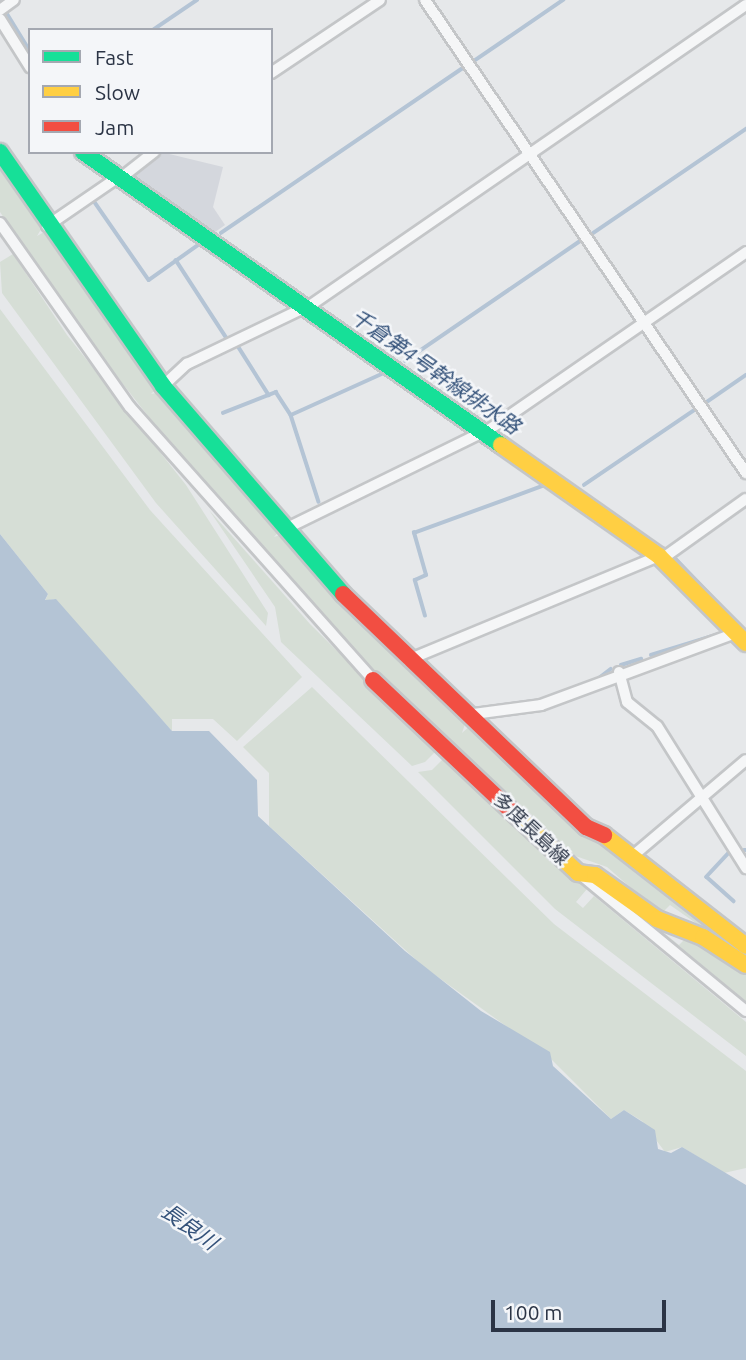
<!DOCTYPE html>
<html>
<head>
<meta charset="utf-8">
<style>
  body { margin:0 }
  #map { position:relative; width:746px; height:1360px; overflow:hidden; background:#e6e8ea; font-family:Ubuntu,"Noto Sans JP",sans-serif }
  div>[style] { position:absolute }
  .built>* { inset:0; background:#d4d7dd }
  .green>* { inset:0; background:#d6ded6 }
  .water>* { inset:0; background:#b4c4d5 }
  .stream>* { height:3.5px; margin:-1.75px; padding:0 1.75px; transform-origin:1.75px; border-radius:1.75px; background:#b4c4d5 }
  .roads { filter:drop-shadow(2px 0 #c4c6c8) drop-shadow(-2px 0 #c4c6c8) drop-shadow(0 2px #c4c6c8) drop-shadow(0 -2px #c4c6c8) }
  .street>* { height:10px; margin:-5px; padding:0 5px; transform-origin:5px; border-radius:5px; background:#f5f6f7 }
  .fast>* { height:16px; margin:-8px; padding:0 8px; transform-origin:8px; border-radius:8px; background:#16e098 }
  .slow>* { height:16px; margin:-8px; padding:0 8px; transform-origin:8px; border-radius:8px; background:#ffcf43 }
  .jam>* { height:16px; margin:-8px; padding:0 8px; transform-origin:8px; border-radius:8px; background:#f24e42 }
  span { translate:-50% -50%; white-space:nowrap; text-align:center; line-height:1.15; -webkit-text-stroke:5px #f4f6f9; paint-order:stroke }
  .street-label { font-size:19px; color:#2b3445 }
  .water-label { font-size:21px; color:#34527a; font-style:italic }
  .legend { position:absolute; left:28px; top:28px; width:245px; height:126px; box-sizing:border-box; background:#f4f6f9; border:2px solid #a4a8b1; margin:0; padding:9px 12px; list-style:none; font-size:21px; color:#2b3445 }
  .legend li { display:flex; align-items:center; gap:14px; height:35px }
  .legend b { width:35px; border:2px solid #a4a8b1 }
  .scale { position:absolute; left:491px; top:1300px; width:175px; height:32px; box-sizing:border-box; border:4px solid #2b3445; border-top:0; padding-left:9px; font-size:21px; line-height:24px; white-space:nowrap; color:#2b3445; -webkit-text-stroke:5px #f4f6f9; paint-order:stroke }
</style>
</head>
<body>
<div id="map">
  <div class="built">
    <i style="clip-path:polygon(161px 152px,223px 167px,213px 207px,225px 225px,215px 232px,131px 174px)"></i>
  </div>
  <div class="green">
    <i style="clip-path:polygon(0 159px,43px 226px,37px 236px,46px 231px,158px 387px,151px 394px,161px 392px,280px 530px,274px 537px,283px 534px,466px 721px,462px 733px,471px 725px,631px 854px,624px 863px,635px 857px,746px 950px,746px 958px,670px 905px,661px 914px,607px 867px,564px 852px,376px 676px,204px 487px,78px 327px,0 212px)"></i>
    <i style="clip-path:polygon(13px 254px,67px 335px,186px 485px,268px 613px,266px 626px,156px 503px,2px 293px,0 262px)"></i>
    <i style="clip-path:polygon(0 309px,150px 510px,302px 677px,237px 741px,213px 719px,172px 719px,172px 731px,54px 599px,45px 601px,48px 594px,0 534px)"></i>
    <i style="clip-path:polygon(209px 510px,310px 624px,437px 750px,425px 762px,412px 766px,281px 642px,275px 607px)"></i>
    <i style="clip-path:polygon(312px 687px,554px 924px,746px 1071px,746px 1168px,724px 1173px,682px 1147px,665px 1152px,642px 1121px,624px 1110px,611px 1119px,549px 1057px,424px 967px,269px 826px,269px 773px,243px 747px)"></i>
    <i style="clip-path:polygon(445px 757px,587px 889px,576px 902px,583px 908px,594px 896px,746px 1022px,746px 1056px,555px 909px,418px 772px,432px 770px)"></i>
    <i style="clip-path:polygon(602px 884px,679px 945px,689px 935px,746px 970px,746px 1006px)"></i>
  </div>
  <div class="water">
    <i style="clip-path:polygon(0 534px,48px 594px,45px 600px,56px 599px,172px 731px,209px 731px,257px 780px,258px 816px,405px 951px,481px 1011px,550px 1052px,553px 1066px,611px 1119px,624px 1110px,655px 1130px,658px 1149px,671px 1153px,682px 1147px,746px 1185px,746px 1360px,0 1360px)"></i>
  </div>
  <div class="stream">
    <i style="left:0;top:2px;width:57px;rotate:58.5deg"></i>
    <i style="left:153px;top:30px;width:53px;rotate:-34.3deg"></i>
    <i style="left:474px;top:61px;width:108px;rotate:-34.4deg"></i>
    <i style="left:94px;top:201px;width:96px;rotate:55.2deg"></i>
    <i style="left:149px;top:280px;width:60px;rotate:-35.5deg"></i>
    <i style="left:221px;top:233px;width:294px;rotate:-34.3deg"></i>
    <i style="left:589px;top:236px;width:190px;rotate:-34.3deg"></i>
    <i style="left:176px;top:260px;width:92px;rotate:57deg"></i>
    <i style="left:238px;top:346px;width:58px;rotate:57.7deg"></i>
    <i style="left:405px;top:361px;width:214px;rotate:-34.4deg"></i>
    <i style="left:704px;top:404px;width:51px;rotate:-34.6deg"></i>
    <i style="left:223px;top:413px;width:57px;rotate:-21.6deg"></i>
    <i style="left:276px;top:392px;width:27px;rotate:57deg"></i>
    <i style="left:291px;top:415px;width:102px;rotate:-24.3deg"></i>
    <i style="left:291px;top:415px;width:91px;rotate:72.2deg"></i>
    <i style="left:507px;top:440px;width:204px;rotate:35deg"></i>
    <i style="left:674px;top:557px;width:100px;rotate:46.2deg"></i>
    <i style="left:584px;top:485px;width:135px;rotate:-34.2deg"></i>
    <i style="left:425px;top:616px;width:37px;rotate:-106deg"></i>
    <i style="left:415px;top:580px;width:12px;rotate:-24deg"></i>
    <i style="left:426px;top:575px;width:44px;rotate:-105.9deg"></i>
    <i style="left:414px;top:533px;width:140px;rotate:-20.1deg"></i>
    <i style="left:651px;top:655px;width:71px;rotate:-17.2deg"></i>
    <i style="left:621px;top:665px;width:21px;rotate:-17deg"></i>
    <i style="left:598px;top:679px;width:16px;rotate:-38deg"></i>
    <i style="left:624px;top:705px;width:20px;rotate:41deg"></i>
    <i style="left:732px;top:850px;width:37px;rotate:133deg"></i>
    <i style="left:707px;top:877px;width:36px;rotate:42deg"></i>
    <i style="left:744px;top:850px;width:2px"></i>
  </div>
  <div class="roads">
    <div class="street">
      <i style="left:425px;top:0;width:572px;rotate:55.84deg"></i>
      <i style="left:0;top:10px;width:17px;rotate:-36deg"></i>
      <i style="left:0;top:19px;width:57px;rotate:58deg"></i>
      <i style="left:271px;top:73px;width:131px;rotate:-33.8deg"></i>
      <i style="left:122px;top:177px;width:41px;rotate:-38deg"></i>
      <i style="left:0;top:223px;width:225px;rotate:54.8deg"></i>
      <i style="left:130px;top:407px;width:365px;rotate:48.3deg"></i>
      <i style="left:47px;top:226px;width:85px;rotate:-34.4deg"></i>
      <i style="left:308px;top:307px;width:532px;rotate:-34.59deg"></i>
      <i style="left:163px;top:386px;width:33px;rotate:-43deg"></i>
      <i style="left:187px;top:364px;width:130px;rotate:-25.6deg"></i>
      <i style="left:487px;top:431px;width:315px;rotate:-34.6deg"></i>
      <i style="left:285px;top:529px;width:220px;rotate:-26.1deg"></i>
      <i style="left:666px;top:556px;width:98px;rotate:-35.5deg"></i>
      <i style="left:408px;top:660px;width:272px;rotate:-22.5deg"></i>
      <i style="left:619px;top:672px;width:31px;rotate:75deg"></i>
      <i style="left:627px;top:702px;width:38px;rotate:39deg"></i>
      <i style="left:657px;top:726px;width:168px;rotate:57.9deg"></i>
      <i style="left:466px;top:715px;width:76px;rotate:-7.6deg"></i>
      <i style="left:541px;top:705px;width:208px;rotate:-20.3deg"></i>
      <i style="left:635px;top:854px;width:145px;rotate:-40.3deg"></i>
      <i style="left:581px;top:875px;width:214px;rotate:39.5deg"></i>
    </div>
    <div class="fast">
      <i style="left:0;top:152px;width:285px;rotate:55.1deg"></i>
      <i style="left:163px;top:386px;width:275px;rotate:49.1deg"></i>
      <i style="left:83px;top:152px;width:510px;rotate:35.03deg"></i>
    </div>
    <div class="slow">
      <i style="left:501px;top:445px;width:193px;rotate:35.1deg"></i>
      <i style="left:659px;top:556px;width:123px;rotate:45deg"></i>
      <i style="left:518px;top:817px;width:82px;rotate:43deg"></i>
      <i style="left:578px;top:873px;width:17px;rotate:7deg"></i>
      <i style="left:595px;top:875px;width:76px;rotate:35.4deg"></i>
      <i style="left:657px;top:919px;width:49px;rotate:21.4deg"></i>
      <i style="left:703px;top:937px;width:51px;rotate:33.1deg"></i>
      <i style="left:604px;top:835px;width:180px;rotate:38deg"></i>
    </div>
    <div class="jam">
      <i style="left:343px;top:594px;width:337px;rotate:43.8deg"></i>
      <i style="left:586px;top:827px;width:20px;rotate:24deg"></i>
      <i style="left:373px;top:680px;width:199px;rotate:43.4deg"></i>
    </div>
  </div>
  <div class="street-label">
    <span style="left:531px;top:829px;rotate:43deg">多度長島線</span>
  </div>
  <div class="water-label">
    <span style="left:436px;top:371px;rotate:35deg">千倉第4号幹線排水路</span>
    <span style="left:190px;top:1226px;rotate:36deg">長良川</span>
  </div>
  <ul class="legend">
  <li><b style="height:9px;background:#16e098"></b>Fast</li>
  <li><b style="height:9px;background:#ffcf43"></b>Slow</li>
  <li><b style="height:9px;background:#f24e42"></b>Jam</li>
  </ul>
  <div class="scale">100 m</div>
</div>
</body>
</html>
